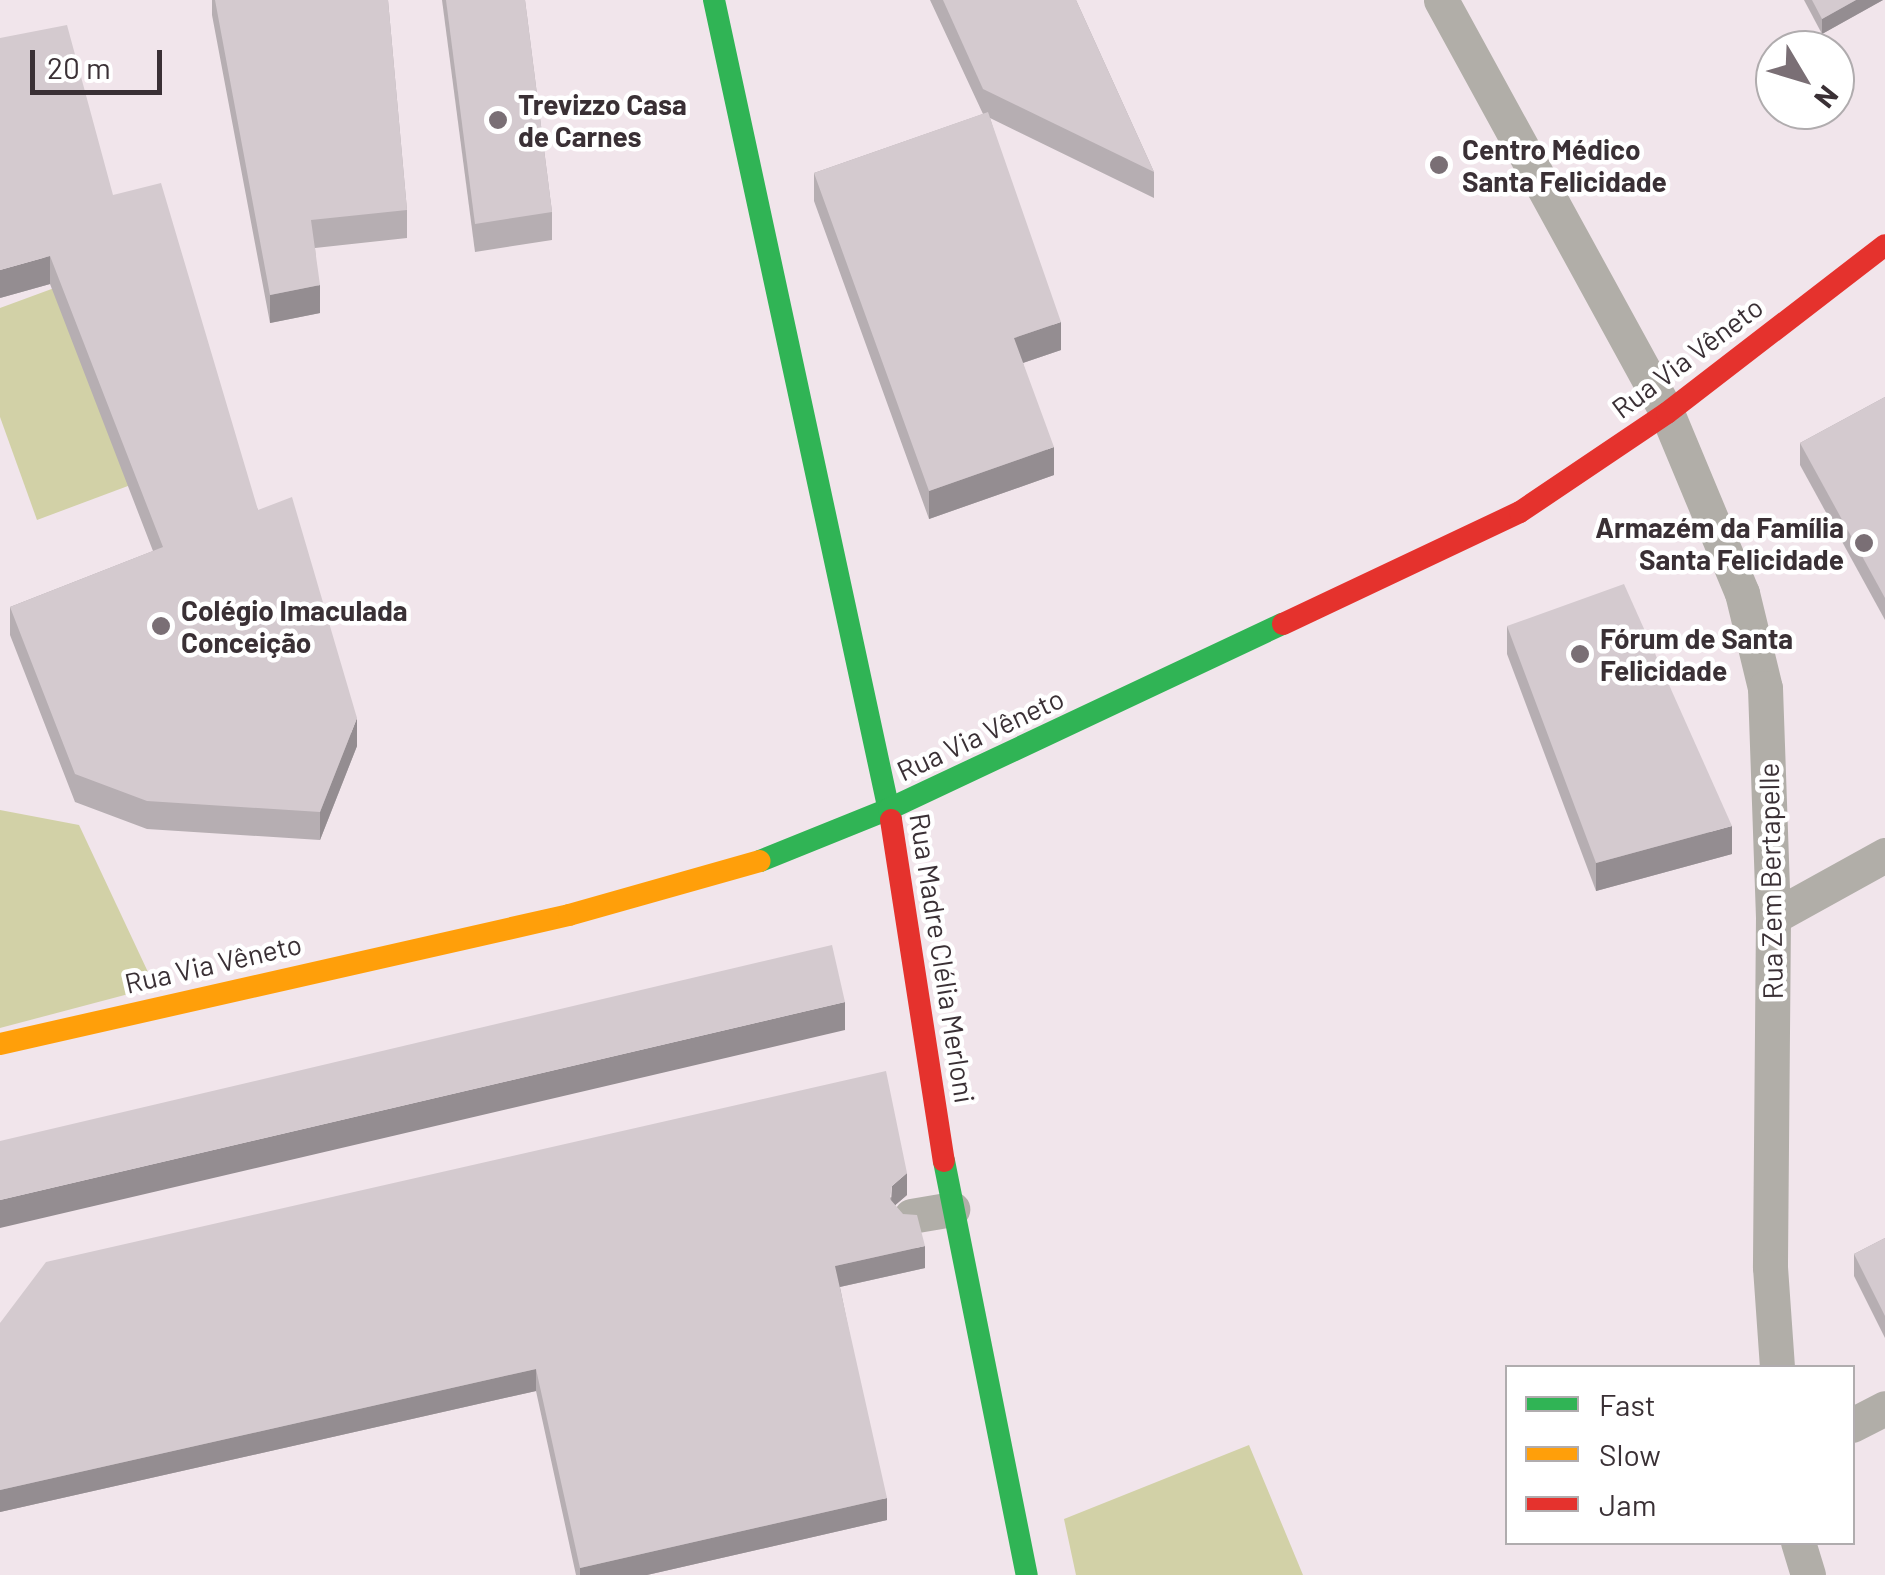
<!DOCTYPE html>
<html>
<head>
<meta charset="utf-8">
<style>
  body { margin:0 }
  #map { position:relative; width:1885px; height:1575px; overflow:hidden; background:#f1e5eb; font-family:Barlow,sans-serif }
  div>[style] { position:absolute }
  .green>* { inset:0; background:#d2d1a7 }
  .street>* { height:35px; margin:-17.5px; padding:0 17.5px; transform-origin:17.5px; border-radius:17.5px; background:#b1aea8 }
  .fast>* { height:22px; margin:-11px; padding:0 11px; transform-origin:11px; border-radius:11px; background:#30b455 }
  .slow>* { height:22px; margin:-11px; padding:0 11px; transform-origin:11px; border-radius:11px; background:#ff9f0a }
  .jam>* { height:22px; margin:-11px; padding:0 11px; transform-origin:11px; border-radius:11px; background:#e5322d }
  .wall>* { inset:0; background:#b6aeb2 }
  .shaded-wall>* { inset:0; background:#948d91 }
  .building>* { inset:0; background:#d4cacf }
  .dots>* { width:28px; height:28px; translate:-50% -50%; box-sizing:border-box; border:5px solid #fff; border-radius:50% }
  span { translate:-50% -50%; white-space:nowrap; text-align:center; line-height:1.15; -webkit-text-stroke:9px #fff; paint-order:stroke }
  .poi-label { font-size:28px; color:#3a3035; font-weight:700 }
  .left { translate:0 -50%; text-align:left }
  .right { translate:-100% -50%; text-align:right }
  .street-label { font-size:28px; color:#3a3035 }
  .legend { position:absolute; left:1505px; top:1365px; width:350px; height:180px; box-sizing:border-box; background:#fff; border:2px solid #b0acae; margin:0; padding:12px 18px; list-style:none; font-size:30px; color:#3a3035 }
  .legend li { display:flex; align-items:center; gap:20px; height:50px }
  .legend b { width:50px; border:2px solid #b0acae }
  .north { position:absolute; left:1755px; top:30px; width:100px; height:100px; box-sizing:border-box; background:#fff; border:2px solid #b0acae; border-radius:50%; rotate:128deg; font-size:28px; font-weight:700; line-height:40px; text-align:center; color:#3a3035 }
  .north::after { content:''; display:block; margin:auto; width:35px; height:45px; background:#7a6f75; clip-path:polygon(50% 0,100% 100%,50% 72%,0 100%) }
  .scale { position:absolute; left:30px; top:50px; width:132px; height:45px; box-sizing:border-box; border:5px solid #3a3035; border-top:0; padding-left:12px; font-size:30px; line-height:35px; white-space:nowrap; color:#3a3035; -webkit-text-stroke:8px #fff; paint-order:stroke }
</style>
</head>
<body>
<div id="map">
  <div class="green">
    <i style="clip-path:polygon(95px 273px,168px 471px,37px 520px,0 417px,0 308px)"></i>
    <i style="clip-path:polygon(0 810px,79px 825px,155px 987px,0 1028px)"></i>
    <i style="clip-path:polygon(1249px 1445px,1303px 1575px,1076px 1575px,1064px 1519px)"></i>
  </div>
  <div class="street">
    <i style="left:1441px;top:0;width:471px;rotate:61.3deg"></i>
    <i style="left:1667px;top:413px;width:195px;rotate:67.4deg"></i>
    <i style="left:1742px;top:593px;width:98px;rotate:76.4deg"></i>
    <i style="left:1765px;top:688px;width:229px;rotate:88deg"></i>
    <i style="left:1773px;top:917px;width:350px;rotate:90.5deg"></i>
    <i style="left:1770px;top:1267px;width:101px;rotate:86deg"></i>
    <i style="left:1773px;top:917px;width:128px;rotate:-29deg"></i>
    <i style="left:911px;top:1216px;width:42px;rotate:-9.7deg"></i>
    <i style="left:1852px;top:1425px;width:37px;rotate:-27deg"></i>
    <i style="left:1798px;top:1542px;width:34px;rotate:73deg"></i>
  </div>
  <div class="fast">
    <i style="left:714px;top:0;width:839px;rotate:77.82deg"></i>
    <i style="left:760px;top:861px;width:139px;rotate:-22deg"></i>
    <i style="left:889px;top:809px;width:435px;rotate:-25.2deg"></i>
    <i style="left:944px;top:1161px;width:422px;rotate:78.7deg"></i>
  </div>
  <div class="slow">
    <i style="left:0;top:1044px;width:583px;rotate:-12.77deg"></i>
    <i style="left:569px;top:915px;width:198px;rotate:-15.8deg"></i>
  </div>
  <div class="jam">
    <i style="left:1283px;top:624px;width:262px;rotate:-25.3deg"></i>
    <i style="left:1520px;top:512px;width:177px;rotate:-34deg"></i>
    <i style="left:1667px;top:413px;width:275px;rotate:-37.6deg"></i>
    <i style="left:891px;top:820px;width:345px;rotate:81.2deg"></i>
  </div>
  <div class="wall">
    <i style="clip-path:polygon(212px 0,388px 0,407px 210px,407px 238px,315px 248px,320px 313px,270px 323px,212px 15px)"></i>
    <i style="clip-path:polygon(442px 0,525px 0,552px 212px,552px 240px,475px 252px)"></i>
    <i style="clip-path:polygon(930px 0,1076px 0,1154px 172px,1154px 198px,990px 118px,1061px 350px,1023px 363px,1054px 475px,929px 519px,814px 201px,814px 173px,983px 114px)"></i>
    <i style="clip-path:polygon(1804px 0,1883px 0,1822px 34px)"></i>
    <i style="clip-path:polygon(113px 195px,258px 510px,357px 746px,320px 840px,147px 829px,75px 802px,10px 635px,10px 607px,153px 551px,50px 284px,0 298px)"></i>
    <i style="clip-path:polygon(1885px 397px,1885px 620px,1800px 465px,1800px 443px)"></i>
    <i style="clip-path:polygon(1507px 626px,1732px 854px,1596px 891px,1507px 654px)"></i>
    <i style="clip-path:polygon(907px 1195px,895px 1205px,925px 1268px,840px 1287px,887px 1520px,647px 1575px,576px 1575px,536px 1391px,0 1512px,0 1323px)"></i>
    <i style="clip-path:polygon(1885px 1238px,1885px 1338px,1854px 1276px,1854px 1254px)"></i>
  </div>
  <div class="shaded-wall">
    <i style="clip-path:polygon(1856px 0,1883px 0,1822px 34px,1822px 19px)"></i>
    <i style="clip-path:polygon(50px 256px,50px 284px,0 298px,0 270px)"></i>
    <i style="clip-path:polygon(320px 285px,320px 313px,270px 323px,270px 295px)"></i>
    <i style="clip-path:polygon(1061px 322px,1061px 350px,1014px 366px,1014px 338px)"></i>
    <i style="clip-path:polygon(1054px 447px,1054px 475px,929px 519px,929px 491px)"></i>
    <i style="clip-path:polygon(357px 718px,357px 746px,320px 840px,320px 812px)"></i>
    <i style="clip-path:polygon(1732px 826px,1732px 854px,1596px 891px,1596px 863px)"></i>
    <i style="clip-path:polygon(845px 1002px,845px 1030px,0 1228px,0 1200px)"></i>
    <i style="clip-path:polygon(907px 1173px,907px 1195px,892px 1208px,890px 1220px,892px 1186px)"></i>
    <i style="clip-path:polygon(925px 1246px,925px 1268px,835px 1288px,835px 1266px)"></i>
    <i style="clip-path:polygon(536px 1369px,536px 1391px,0 1512px,0 1490px)"></i>
    <i style="clip-path:polygon(887px 1498px,887px 1520px,647px 1575px,580px 1575px,580px 1568px)"></i>
  </div>
  <div class="building">
    <i style="clip-path:polygon(215px 0,388px 0,407px 210px,311px 220px,320px 285px,270px 295px)"></i>
    <i style="clip-path:polygon(446px 0,525px 0,552px 212px,475px 224px)"></i>
    <i style="clip-path:polygon(943px 0,1076px 0,1154px 172px,983px 89px)"></i>
    <i style="clip-path:polygon(1812px 0,1856px 0,1822px 19px)"></i>
    <i style="clip-path:polygon(67px 25px,113px 195px,161px 183px,258px 510px,292px 497px,357px 718px,320px 812px,147px 801px,75px 774px,10px 607px,163px 547px,50px 256px,0 270px,0 38px)"></i>
    <i style="clip-path:polygon(988px 112px,1061px 322px,1014px 338px,1054px 447px,929px 491px,814px 173px)"></i>
    <i style="clip-path:polygon(1885px 397px,1885px 598px,1800px 443px)"></i>
    <i style="clip-path:polygon(1624px 584px,1732px 826px,1596px 863px,1507px 626px)"></i>
    <i style="clip-path:polygon(832px 945px,845px 1002px,0 1200px,0 1141px)"></i>
    <i style="clip-path:polygon(886px 1071px,907px 1173px,892px 1186px,890px 1199px,903px 1214px,917px 1215px,925px 1246px,835px 1266px,887px 1498px,580px 1568px,536px 1369px,0 1490px,0 1323px,46px 1262px)"></i>
    <i style="clip-path:polygon(1885px 1238px,1885px 1316px,1854px 1254px)"></i>
  </div>
  <div class="dots">
    <i style="left:498px;top:120px;background:#7a6f75"></i>
    <i style="left:1439px;top:165px;background:#7a6f75"></i>
    <i style="left:1864px;top:543px;background:#7a6f75"></i>
    <i style="left:161px;top:626px;background:#7a6f75"></i>
    <i style="left:1580px;top:654px;background:#7a6f75"></i>
  </div>
  <div class="poi-label">
    <span class="left" style="left:518px;top:120px">Trevizzo Casa<br>de Carnes</span>
    <span class="left" style="left:1462px;top:165px">Centro Médico<br>Santa Felicidade</span>
    <span class="right" style="left:1844px;top:543px">Armazém da Família<br>Santa Felicidade</span>
    <span class="left" style="left:181px;top:626px">Colégio Imaculada<br>Conceição</span>
    <span class="left" style="left:1600px;top:654px">Fórum de Santa<br>Felicidade</span>
  </div>
  <div class="street-label">
    <span style="left:1687px;top:357px;rotate:-37deg">Rua Via Vêneto</span>
    <span style="left:980px;top:734px;rotate:-25deg">Rua Via Vêneto</span>
    <span style="left:1770px;top:881px;rotate:-91deg">Rua Zem Bertapelle</span>
    <span style="left:943px;top:958px;rotate:81deg">Rua Madre Clélia Merloni</span>
    <span style="left:213px;top:963px;rotate:-13deg">Rua Via Vêneto</span>
  </div>
  <ul class="legend">
  <li><b style="height:12px;background:#30b455"></b>Fast</li>
  <li><b style="height:12px;background:#ff9f0a"></b>Slow</li>
  <li><b style="height:12px;background:#e5322d"></b>Jam</li>
  </ul>
  <div class="north">N</div>
  <div class="scale">20 m</div>
</div>
</body>
</html>
